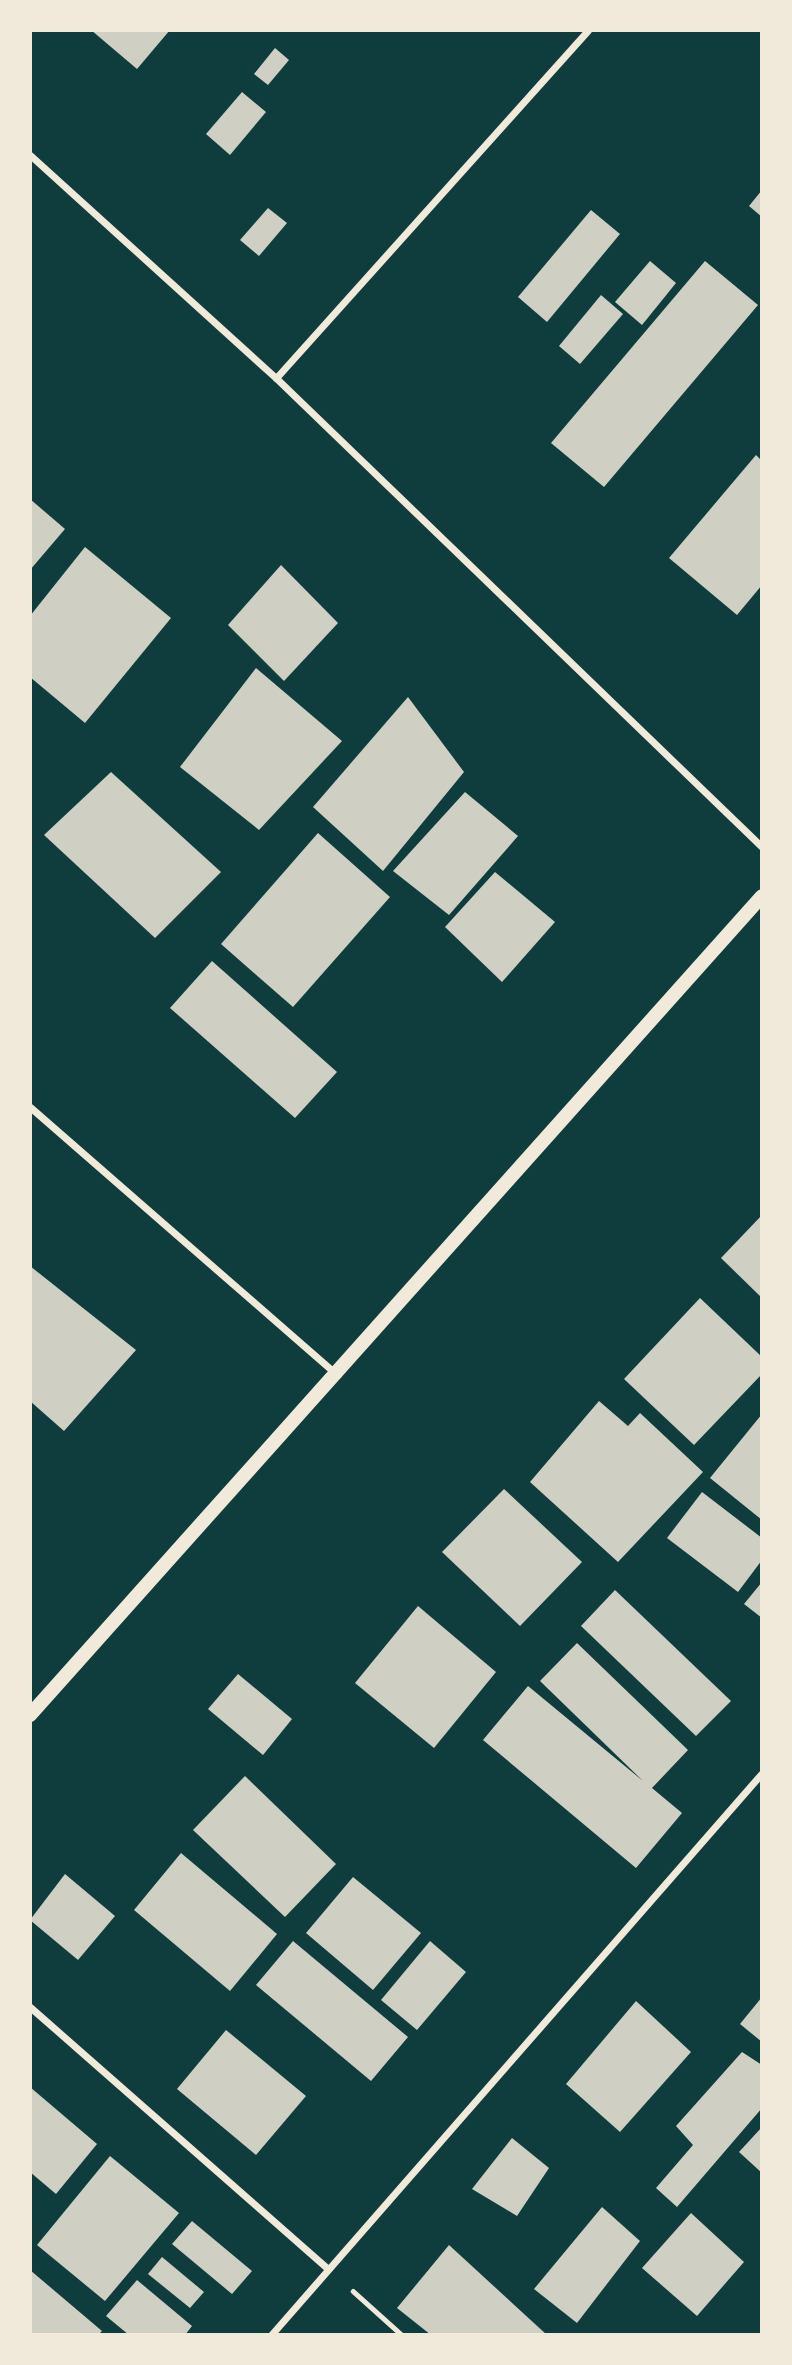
<!DOCTYPE html>
<html>
<head>
<meta charset="utf-8">
<style>
  body { margin:0 }
  #map { position:relative; width:792px; height:2365px; overflow:hidden; background:#0f3d3e; font-family:Arial,sans-serif }
  div>[style] { position:absolute }
  .building>* { inset:0; background:#cfcfc3 }
  .path>* { height:4.5px; margin:-2.25px; padding:0 2.25px; transform-origin:2.25px; border-radius:2.25px; background:#f1e9da }
  .minor>* { height:7px; margin:-3.5px; padding:0 3.5px; transform-origin:3.5px; border-radius:3.5px; background:#f1e9da }
  .secondary>* { height:14px; margin:-7px; padding:0 7px; transform-origin:7px; border-radius:7px; background:#f1e9da }
  span { translate:-50% -50%; white-space:nowrap; text-align:center; line-height:1.15; -webkit-text-stroke:7px #f1e9da; paint-order:stroke }
  .frame { position:absolute; inset:0; border:32px solid #f1e9da; pointer-events:none }
</style>
</head>
<body>
<div id="map">
  <div class="building">
    <i style="clip-path:polygon(91px 30px,170px 30px,137px 69px)"></i>
    <i style="clip-path:polygon(275px 48px,289px 60px,268px 85px,254px 74px)"></i>
    <i style="clip-path:polygon(242px 92px,266px 112px,230px 155px,206px 134px)"></i>
    <i style="clip-path:polygon(762px 190px,762px 217px,749px 206px)"></i>
    <i style="clip-path:polygon(268px 208px,287px 223px,259px 256px,240px 240px)"></i>
    <i style="clip-path:polygon(591px 210px,620px 234px,547px 322px,518px 297px)"></i>
    <i style="clip-path:polygon(650px 261px,676px 283px,642px 325px,615px 302px)"></i>
    <i style="clip-path:polygon(705px 261px,758px 305px,604px 487px,551px 443px)"></i>
    <i style="clip-path:polygon(601px 295px,623px 314px,580px 364px,559px 346px)"></i>
    <i style="clip-path:polygon(756px 455px,762px 461px,762px 585px,737px 615px,669px 558px)"></i>
    <i style="clip-path:polygon(30px 499px,65px 529px,30px 570px)"></i>
    <i style="clip-path:polygon(85px 547px,171px 618px,85px 723px,30px 677px,30px 616px)"></i>
    <i style="clip-path:polygon(281px 565px,338px 623px,284px 681px,228px 625px)"></i>
    <i style="clip-path:polygon(256px 668px,342px 741px,259px 830px,180px 767px)"></i>
    <i style="clip-path:polygon(408px 697px,464px 772px,383px 871px,313px 807px)"></i>
    <i style="clip-path:polygon(111px 772px,221px 872px,155px 938px,44px 835px)"></i>
    <i style="clip-path:polygon(465px 792px,518px 836px,449px 915px,393px 871px)"></i>
    <i style="clip-path:polygon(318px 833px,390px 897px,293px 1007px,221px 944px)"></i>
    <i style="clip-path:polygon(495px 872px,555px 922px,502px 982px,445px 927px)"></i>
    <i style="clip-path:polygon(212px 961px,337px 1072px,295px 1118px,170px 1008px)"></i>
    <i style="clip-path:polygon(762px 1215px,762px 1298px,721px 1258px)"></i>
    <i style="clip-path:polygon(30px 1266px,136px 1350px,64px 1431px,30px 1401px)"></i>
    <i style="clip-path:polygon(700px 1298px,762px 1357px,762px 1374px,694px 1445px,624px 1379px)"></i>
    <i style="clip-path:polygon(599px 1401px,628px 1426px,640px 1413px,703px 1472px,618px 1562px,530px 1482px)"></i>
    <i style="clip-path:polygon(762px 1414px,762px 1520px,710px 1478px)"></i>
    <i style="clip-path:polygon(504px 1489px,582px 1562px,520px 1626px,442px 1552px)"></i>
    <i style="clip-path:polygon(702px 1492px,762px 1538px,762px 1560px,738px 1592px,667px 1538px)"></i>
    <i style="clip-path:polygon(762px 1582px,762px 1618px,744px 1604px)"></i>
    <i style="clip-path:polygon(615px 1590px,731px 1701px,696px 1736px,581px 1626px)"></i>
    <i style="clip-path:polygon(418px 1606px,496px 1672px,434px 1748px,355px 1683px)"></i>
    <i style="clip-path:polygon(577px 1643px,688px 1750px,652px 1788px,682px 1813px,636px 1868px,483px 1740px,528px 1686px,643px 1781px,540px 1681px)"></i>
    <i style="clip-path:polygon(238px 1674px,292px 1719px,263px 1755px,208px 1709px)"></i>
    <i style="clip-path:polygon(245px 1776px,336px 1864px,285px 1917px,193px 1830px)"></i>
    <i style="clip-path:polygon(181px 1853px,277px 1934px,230px 1991px,134px 1910px)"></i>
    <i style="clip-path:polygon(65px 1874px,115px 1916px,78px 1960px,30px 1920px)"></i>
    <i style="clip-path:polygon(353px 1877px,421px 1933px,373px 1990px,306px 1933px)"></i>
    <i style="clip-path:polygon(293px 1941px,408px 2037px,371px 2081px,256px 1985px)"></i>
    <i style="clip-path:polygon(430px 1941px,466px 1972px,417px 2030px,381px 2000px)"></i>
    <i style="clip-path:polygon(762px 1997px,762px 2042px,740px 2024px)"></i>
    <i style="clip-path:polygon(636px 2001px,691px 2052px,620px 2132px,566px 2084px)"></i>
    <i style="clip-path:polygon(226px 2030px,306px 2096px,256px 2155px,177px 2089px)"></i>
    <i style="clip-path:polygon(742px 2052px,762px 2065px,762px 2108px,677px 2207px,656px 2188px,693px 2145px,676px 2126px)"></i>
    <i style="clip-path:polygon(30px 2087px,97px 2144px,56px 2194px,30px 2172px)"></i>
    <i style="clip-path:polygon(762px 2127px,762px 2173px,739px 2152px)"></i>
    <i style="clip-path:polygon(512px 2138px,549px 2168px,517px 2216px,472px 2189px)"></i>
    <i style="clip-path:polygon(110px 2156px,179px 2213px,105px 2301px,37px 2245px)"></i>
    <i style="clip-path:polygon(602px 2207px,640px 2241px,577px 2323px,534px 2289px)"></i>
    <i style="clip-path:polygon(691px 2213px,744px 2262px,697px 2316px,642px 2268px)"></i>
    <i style="clip-path:polygon(192px 2221px,252px 2271px,232px 2294px,172px 2244px)"></i>
    <i style="clip-path:polygon(449px 2245px,547px 2335px,431px 2335px,397px 2308px)"></i>
    <i style="clip-path:polygon(162px 2257px,204px 2292px,190px 2308px,148px 2274px)"></i>
    <i style="clip-path:polygon(30px 2270px,102px 2331px,98px 2335px,30px 2335px)"></i>
    <i style="clip-path:polygon(137px 2280px,192px 2326px,185px 2335px,129px 2335px,106px 2316px)"></i>
  </div>
  <div class="path">
    <i style="left:353px;top:2291px;width:66px;rotate:41.9deg"></i>
  </div>
  <div class="minor">
    <i style="left:30px;top:155px;width:332px;rotate:42.2deg"></i>
    <i style="left:276px;top:378px;width:675px;rotate:43.98deg"></i>
    <i style="left:276px;top:378px;width:467px;rotate:-48.1deg"></i>
    <i style="left:30px;top:1107px;width:408px;rotate:41.1deg"></i>
    <i style="left:30px;top:2007px;width:397px;rotate:41.3deg"></i>
    <i style="left:271px;top:2335px;width:746px;rotate:-48.86deg"></i>
  </div>
  <div class="secondary">
    <i style="left:30px;top:1715px;width:1098px;rotate:-48.21deg"></i>
  </div>
  <div class="frame"></div>
</div>
</body>
</html>
